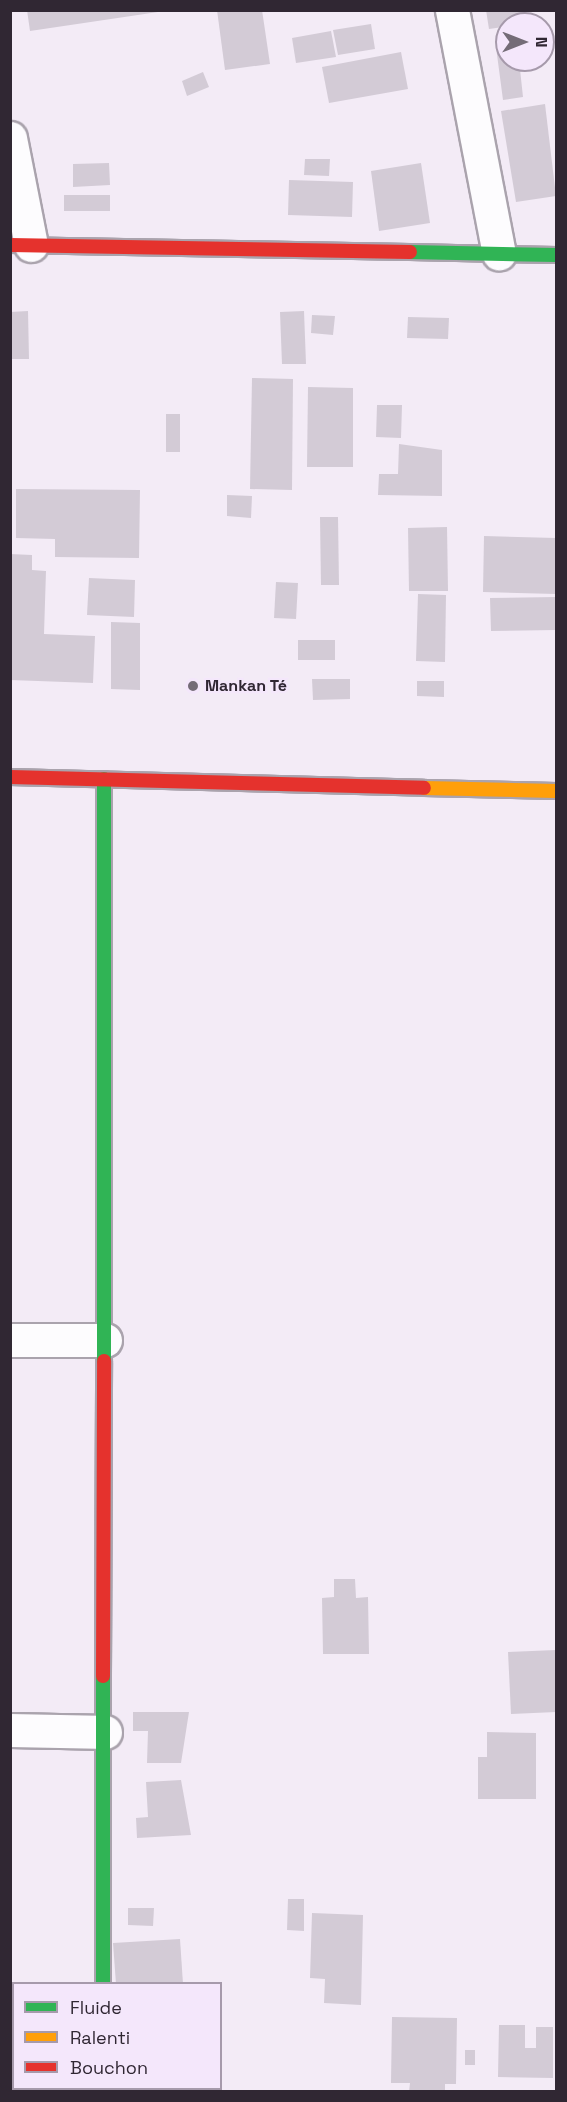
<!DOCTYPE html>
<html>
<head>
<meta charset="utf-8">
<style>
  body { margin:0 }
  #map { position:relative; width:567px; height:2102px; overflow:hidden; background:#f3ebf6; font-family:"Space Grotesk",sans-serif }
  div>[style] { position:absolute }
  .building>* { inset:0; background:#d3cbd6 }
  .roads { filter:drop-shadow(2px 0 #aaa3ad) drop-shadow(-2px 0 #aaa3ad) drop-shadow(0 2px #aaa3ad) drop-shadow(0 -2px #aaa3ad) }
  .street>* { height:33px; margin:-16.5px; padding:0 16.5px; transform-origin:16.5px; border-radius:16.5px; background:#fdfcfe }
  .fast>* { height:14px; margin:-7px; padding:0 7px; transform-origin:7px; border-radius:7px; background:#30b455 }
  .slow>* { height:14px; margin:-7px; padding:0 7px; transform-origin:7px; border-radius:7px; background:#ff9f0a }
  .jam>* { height:14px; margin:-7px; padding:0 7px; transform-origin:7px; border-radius:7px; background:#e5322d }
  .dots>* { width:16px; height:16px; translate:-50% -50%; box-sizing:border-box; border:3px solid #f4e7fb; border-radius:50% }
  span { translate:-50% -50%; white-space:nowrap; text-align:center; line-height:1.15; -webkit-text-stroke:4.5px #f4e7fb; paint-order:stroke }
  .poi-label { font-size:16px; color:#302733; font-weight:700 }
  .left { translate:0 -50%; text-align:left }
  .frame { position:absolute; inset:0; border:12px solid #302733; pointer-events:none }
  .legend { position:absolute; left:12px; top:1982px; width:210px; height:108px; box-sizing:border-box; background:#f4e7fb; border:2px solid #a69aab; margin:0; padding:8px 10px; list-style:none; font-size:18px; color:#302733 }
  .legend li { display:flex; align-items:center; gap:12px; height:30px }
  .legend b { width:30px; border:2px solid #a69aab }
  .north { position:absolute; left:495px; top:12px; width:60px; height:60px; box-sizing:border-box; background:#f4e7fb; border:2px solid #a69aab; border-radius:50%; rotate:90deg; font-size:16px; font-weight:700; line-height:24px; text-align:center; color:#302733 }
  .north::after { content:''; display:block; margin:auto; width:21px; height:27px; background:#746c77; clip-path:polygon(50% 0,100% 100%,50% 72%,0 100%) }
</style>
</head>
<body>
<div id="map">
  <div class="building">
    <i style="clip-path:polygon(27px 10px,158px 10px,158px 12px,30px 31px)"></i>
    <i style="clip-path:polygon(217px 10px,262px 10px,270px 64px,225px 70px)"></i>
    <i style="clip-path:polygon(486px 10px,524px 10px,525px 24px,489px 29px)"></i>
    <i style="clip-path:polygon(371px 24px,375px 49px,338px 55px,333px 30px)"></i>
    <i style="clip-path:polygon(331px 31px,336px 57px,296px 63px,292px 38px)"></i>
    <i style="clip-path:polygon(507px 46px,507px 60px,519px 60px,523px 97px,503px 100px,496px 47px)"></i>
    <i style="clip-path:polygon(401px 52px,408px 89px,329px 103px,322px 67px)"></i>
    <i style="clip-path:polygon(203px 72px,209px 87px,187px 96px,182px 81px)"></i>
    <i style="clip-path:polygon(545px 104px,556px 196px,516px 202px,501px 111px)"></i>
    <i style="clip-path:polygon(305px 159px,330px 159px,329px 176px,304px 175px)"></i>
    <i style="clip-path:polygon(109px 163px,110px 185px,73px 187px,73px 164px)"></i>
    <i style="clip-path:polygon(421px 163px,430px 223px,379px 231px,371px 171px)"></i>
    <i style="clip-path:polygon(289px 180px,353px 182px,352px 217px,288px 215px)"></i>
    <i style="clip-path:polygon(64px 195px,110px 195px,110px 211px,64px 211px)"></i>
    <i style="clip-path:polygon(28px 311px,29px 359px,10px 359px,10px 312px)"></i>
    <i style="clip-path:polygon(304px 311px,306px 364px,282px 364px,280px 312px)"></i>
    <i style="clip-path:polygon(312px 315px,335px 316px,333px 335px,311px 333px)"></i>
    <i style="clip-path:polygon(408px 317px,449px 318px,448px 339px,407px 338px)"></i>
    <i style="clip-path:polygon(252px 378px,293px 379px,292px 490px,250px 489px)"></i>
    <i style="clip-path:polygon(308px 387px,353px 388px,353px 467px,307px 467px)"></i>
    <i style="clip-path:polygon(377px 405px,402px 405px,401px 438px,376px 437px)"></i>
    <i style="clip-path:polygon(166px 414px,180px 414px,180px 452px,166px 452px)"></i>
    <i style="clip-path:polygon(399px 444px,442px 450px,442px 496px,378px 495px,379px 474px,398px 474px)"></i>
    <i style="clip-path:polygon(16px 489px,140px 490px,139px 558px,55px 557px,55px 539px,16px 538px)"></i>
    <i style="clip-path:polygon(227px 495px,252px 496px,251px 518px,227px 516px)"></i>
    <i style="clip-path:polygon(320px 517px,338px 517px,339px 585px,321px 585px)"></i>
    <i style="clip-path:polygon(447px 527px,448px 591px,409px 591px,408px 528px)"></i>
    <i style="clip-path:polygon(484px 536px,556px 538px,556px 594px,483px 592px)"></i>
    <i style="clip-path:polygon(10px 554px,32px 555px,32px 570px,46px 571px,44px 634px,95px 636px,93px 683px,10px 680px)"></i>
    <i style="clip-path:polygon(89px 578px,135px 580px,134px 617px,87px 615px)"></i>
    <i style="clip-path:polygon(276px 582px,298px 583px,296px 619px,274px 618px)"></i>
    <i style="clip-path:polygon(418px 594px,446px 595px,445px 662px,416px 661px)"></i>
    <i style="clip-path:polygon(556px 597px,556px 630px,491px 631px,490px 598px)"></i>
    <i style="clip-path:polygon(111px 622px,140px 623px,140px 690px,111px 689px)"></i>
    <i style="clip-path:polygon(298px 640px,335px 640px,335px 660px,298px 660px)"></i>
    <i style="clip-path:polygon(312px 679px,350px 679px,350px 699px,313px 700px)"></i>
    <i style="clip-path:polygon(417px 681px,444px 681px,444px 697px,417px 696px)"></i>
    <i style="clip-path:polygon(334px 1579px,355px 1579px,356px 1598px,368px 1597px,369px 1654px,323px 1654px,322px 1598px,334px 1597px)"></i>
    <i style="clip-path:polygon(556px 1650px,556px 1712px,511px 1714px,508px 1652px)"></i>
    <i style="clip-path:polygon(133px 1712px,189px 1712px,181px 1763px,147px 1763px,148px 1731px,133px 1731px)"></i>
    <i style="clip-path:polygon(487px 1732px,536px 1733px,536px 1799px,478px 1799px,478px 1757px,487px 1757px)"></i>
    <i style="clip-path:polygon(181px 1780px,191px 1835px,137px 1838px,136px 1818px,148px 1817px,146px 1782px)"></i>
    <i style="clip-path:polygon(288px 1899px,304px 1899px,304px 1931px,287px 1930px)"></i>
    <i style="clip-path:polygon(128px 1908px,154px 1908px,153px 1926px,128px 1925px)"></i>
    <i style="clip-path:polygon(312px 1913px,363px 1915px,361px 2005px,324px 2003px,325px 1979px,310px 1978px)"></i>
    <i style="clip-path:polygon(180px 1939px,183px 1984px,116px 1984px,113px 1943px)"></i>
    <i style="clip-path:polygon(392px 2017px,457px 2018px,456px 2084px,445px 2084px,445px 2092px,409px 2092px,410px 2083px,391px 2083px)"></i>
    <i style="clip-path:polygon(499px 2025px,525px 2025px,525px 2048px,536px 2048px,536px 2027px,553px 2027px,553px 2078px,498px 2077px)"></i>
    <i style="clip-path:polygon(465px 2050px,475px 2050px,475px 2065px,465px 2065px)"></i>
  </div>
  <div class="roads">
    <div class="street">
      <i style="left:452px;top:10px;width:248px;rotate:79.1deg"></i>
      <i style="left:10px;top:138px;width:109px;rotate:78.9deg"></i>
      <i style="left:10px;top:1340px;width:95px"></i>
      <i style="left:10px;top:1730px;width:95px;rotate:1.2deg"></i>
      <i style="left:103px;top:2092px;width:4px;rotate:-90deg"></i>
    </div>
    <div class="fast">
      <i style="left:410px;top:252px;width:146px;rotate:1.2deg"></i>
      <i style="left:104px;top:1361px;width:582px;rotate:-90deg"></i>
      <i style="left:103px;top:1984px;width:308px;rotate:-90deg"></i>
    </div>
    <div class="slow">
      <i style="left:424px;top:788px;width:132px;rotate:1.3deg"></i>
    </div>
    <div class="jam">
      <i style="left:10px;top:245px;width:400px;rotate:1deg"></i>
      <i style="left:10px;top:777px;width:414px;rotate:1.5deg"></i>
      <i style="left:103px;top:1676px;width:315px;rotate:-89.8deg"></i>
    </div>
  </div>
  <div class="dots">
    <i style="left:193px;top:686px;background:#746c77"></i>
  </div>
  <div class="poi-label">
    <span class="left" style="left:205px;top:686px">Mankan Té</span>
  </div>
  <div class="frame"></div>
  <ul class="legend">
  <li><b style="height:8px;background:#30b455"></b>Fluide</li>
  <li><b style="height:8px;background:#ff9f0a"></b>Ralenti</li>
  <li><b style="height:8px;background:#e5322d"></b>Bouchon</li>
  </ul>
  <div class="north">N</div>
</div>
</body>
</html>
